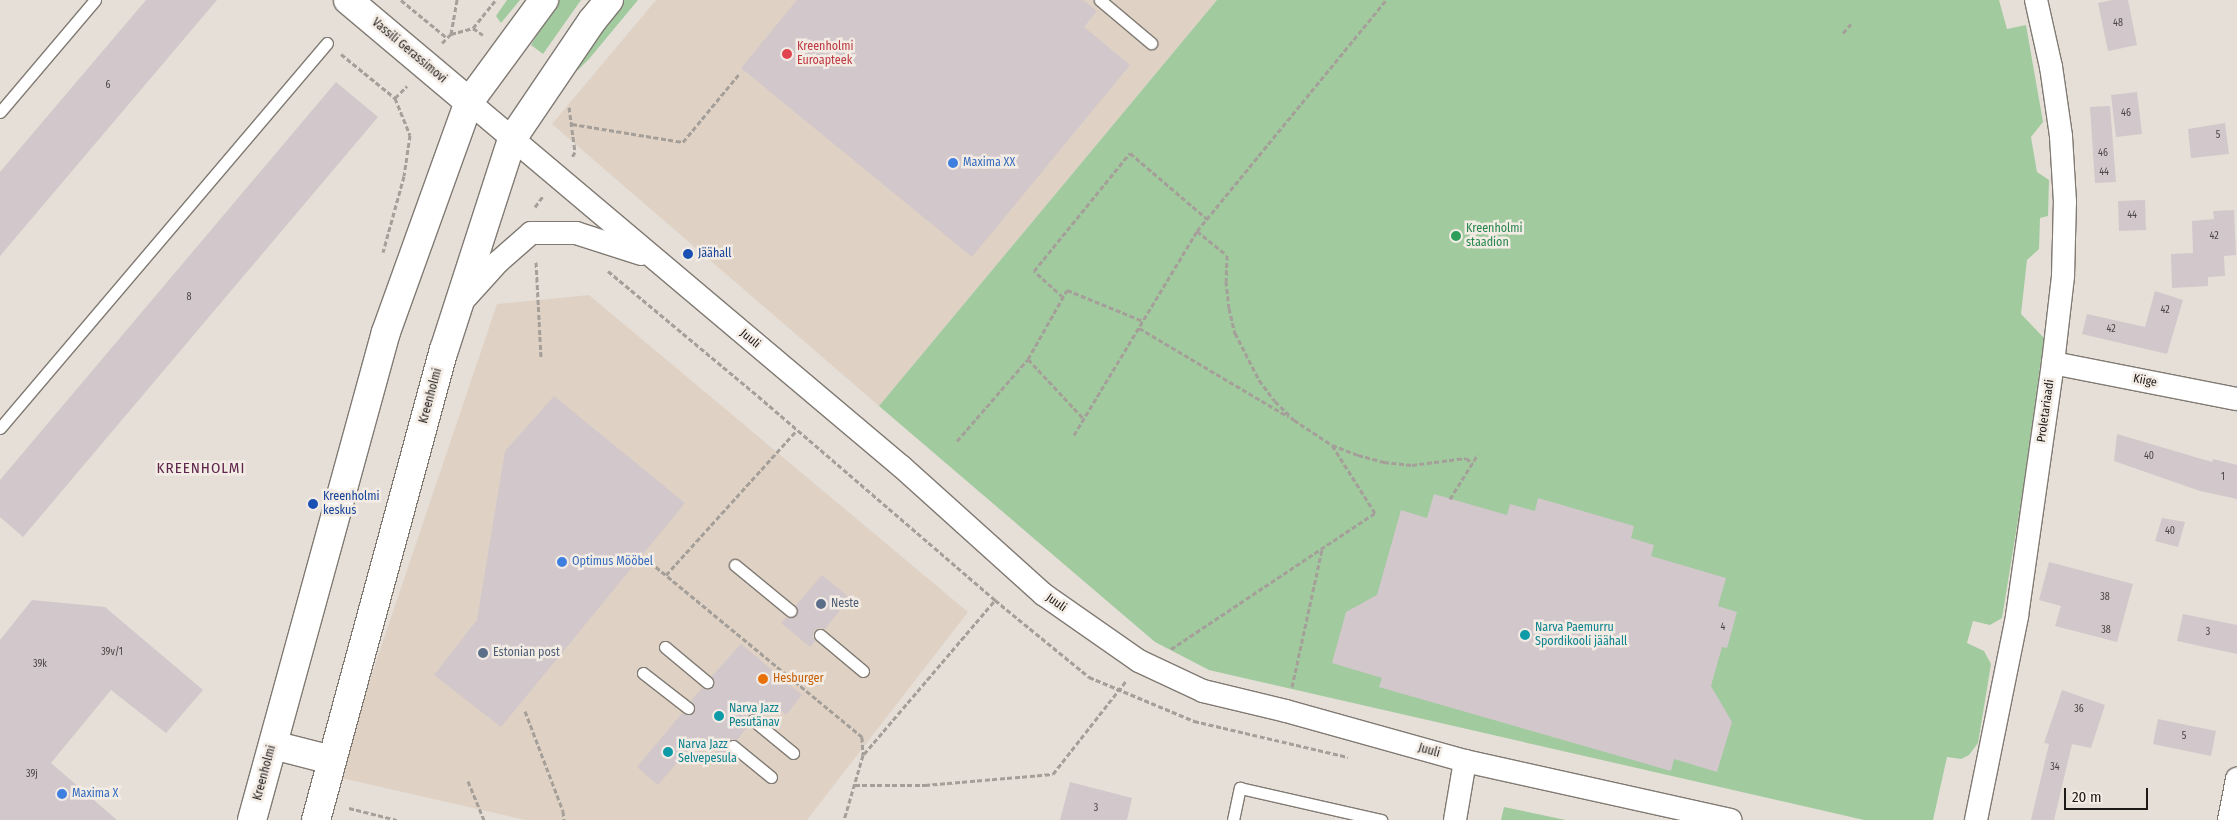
<!DOCTYPE html>
<html>
<head>
<meta charset="utf-8">
<style>
  body { margin:0 }
  #map { position:relative; width:2237px; height:820px; overflow:hidden; background:#e6dfd8; font-family:"Fira Sans Condensed",sans-serif }
  div>[style] { position:absolute }
  .built>* { inset:0; background:#dfd2c5 }
  .green>* { inset:0; background:#a1ca9f }
  .building>* { inset:0; background:#d2c7ca }
  .path>* { height:3px; margin-top:-1.5px; transform-origin:0; background:repeating-linear-gradient(90deg,#a59f99 0 5px,transparent 0 7.5px) }
  .roads { filter:drop-shadow(1px 0 #807a73) drop-shadow(-1px 0 #807a73) drop-shadow(0 1px #807a73) drop-shadow(0 -1px #807a73) }
  .lane>* { height:11px; margin:-5.5px; padding:0 5.5px; transform-origin:5.5px; border-radius:5.5px; background:#fff }
  .street>* { height:22px; margin:-11px; padding:0 11px; transform-origin:11px; border-radius:11px; background:#fff }
  .secondary>* { height:28px; margin:-14px; padding:0 14px; transform-origin:14px; border-radius:14px; background:#fff }
  .dots>* { width:14px; height:14px; translate:-50% -50%; box-sizing:border-box; border:2px solid #f3ece5; border-radius:50% }
  span { translate:-50% -50%; white-space:nowrap; text-align:center; line-height:1.15; -webkit-text-stroke:5px #f3ece5; paint-order:stroke }
  .number-label { font-size:10px; color:#4a4544 }
  .number-label span { -webkit-text-stroke-width:0 }
  .health-label { font-size:12px; color:#be3a42 }
  .left { translate:0 -50%; text-align:left }
  .street-label { font-size:12px; color:#1d1a17 }
  .shop-label { font-size:12px; color:#366cbe }
  .leisure-label { font-size:12px; color:#27864d }
  .transit-label { font-size:12px; color:#164399 }
  .service-label { font-size:12px; color:#4e5e75 }
  .culture-label { font-size:12px; color:#0d838f }
  .food-label { font-size:12px; color:#c56008 }
  .quarter-label { font-size:15px; color:#5f244c; letter-spacing:1px }
  .scale { position:absolute; left:2064px; top:788px; width:84px; height:22px; box-sizing:border-box; border:2px solid #1d1a17; border-top:0; padding-left:6px; font-size:15px; line-height:18px; white-space:nowrap; color:#1d1a17; -webkit-text-stroke:4px #f3ece5; paint-order:stroke }
</style>
</head>
<body>
<div id="map">
  <div class="built">
    <i style="clip-path:polygon(656px 0,1217px 0,879px 406px,552px 124px)"></i>
    <i style="clip-path:polygon(589px 295px,968px 612px,807px 820px,525px 820px,337px 777px,497px 304px)"></i>
  </div>
  <div class="green">
    <i style="clip-path:polygon(507px 0,520px 0,501px 23px,496px 16px)"></i>
    <i style="clip-path:polygon(558px 0,581px 0,543px 54px,531px 45px)"></i>
    <i style="clip-path:polygon(623px 0,638px 0,589px 59px,578px 70px,573px 69px)"></i>
    <i style="clip-path:polygon(1217px 0,1999px 0,2007px 29px,2026px 25px,2043px 122px,2031px 137px,2037px 172px,2049px 180px,2048px 216px,2040px 218px,2039px 249px,2027px 260px,2021px 314px,2044px 338px,2023px 489px,2002px 618px,1990px 625px,1973px 621px,1967px 643px,1984px 651px,1991px 664px,1978px 743px,1969px 755px,1961px 759px,1947px 757px,1933px 820px,1864px 820px,1209px 670px,1155px 642px,879px 406px)"></i>
    <i style="clip-path:polygon(1504px 807px,1566px 820px,1501px 820px)"></i>
  </div>
  <div class="building">
    <i style="clip-path:polygon(146px 0,217px 0,0 256px,0 172px)"></i>
    <i style="clip-path:polygon(797px 0,1083px 0,1097px 11px,1084px 27px,1130px 65px,972px 257px,741px 68px)"></i>
    <i style="clip-path:polygon(2112px 0,2128px 0,2137px 45px,2108px 51px,2098px 3px)"></i>
    <i style="clip-path:polygon(336px 82px,378px 117px,23px 537px,0 517px,0 480px)"></i>
    <i style="clip-path:polygon(2137px 92px,2142px 134px,2116px 137px,2111px 95px)"></i>
    <i style="clip-path:polygon(2110px 106px,2116px 182px,2095px 183px,2090px 107px)"></i>
    <i style="clip-path:polygon(2225px 123px,2229px 154px,2191px 158px,2188px 129px)"></i>
    <i style="clip-path:polygon(2145px 200px,2146px 230px,2119px 231px,2118px 201px)"></i>
    <i style="clip-path:polygon(2234px 210px,2236px 255px,2224px 256px,2225px 276px,2208px 277px,2208px 286px,2172px 288px,2171px 254px,2193px 253px,2192px 221px,2214px 219px,2213px 211px)"></i>
    <i style="clip-path:polygon(2155px 291px,2183px 300px,2167px 354px,2082px 334px,2087px 314px,2145px 327px)"></i>
    <i style="clip-path:polygon(554px 396px,685px 503px,501px 727px,434px 675px,477px 620px,505px 451px)"></i>
    <i style="clip-path:polygon(2117px 434px,2212px 462px,2213px 459px,2237px 465px,2237px 499px,2200px 491px,2114px 461px)"></i>
    <i style="clip-path:polygon(1434px 494px,1507px 515px,1510px 504px,1535px 511px,1538px 498px,1634px 526px,1631px 538px,1654px 545px,1651px 556px,1726px 578px,1718px 606px,1737px 612px,1727px 648px,1722px 647px,1711px 686px,1732px 722px,1717px 772px,1674px 759px,1671px 771px,1379px 687px,1382px 678px,1332px 663px,1346px 612px,1377px 595px,1401px 510px,1427px 518px)"></i>
    <i style="clip-path:polygon(2162px 518px,2185px 522px,2178px 547px,2155px 541px)"></i>
    <i style="clip-path:polygon(2049px 562px,2133px 584px,2117px 642px,2055px 626px,2061px 606px,2039px 600px)"></i>
    <i style="clip-path:polygon(822px 575px,850px 598px,825px 629px,818px 628px,814px 631px,813px 637px,815px 641px,810px 647px,781px 623px,786px 617px,790px 618px,796px 616px,798px 612px,796px 605px)"></i>
    <i style="clip-path:polygon(32px 600px,105px 607px,203px 690px,166px 733px,111px 690px,51px 763px,117px 820px,0 820px,0 640px)"></i>
    <i style="clip-path:polygon(2183px 614px,2237px 625px,2237px 654px,2177px 641px)"></i>
    <i style="clip-path:polygon(741px 644px,802px 695px,786px 715px,769px 701px,758px 714px,754px 713px,748px 715px,746px 719px,748px 726px,737px 740px,731px 739px,727px 742px,728px 751px,724px 757px,699px 737px,658px 785px,637px 767px,682px 713px,687px 715px,694px 713px,695px 706px,691px 701px,702px 688px,706px 689px,712px 687px,714px 683px,712px 676px)"></i>
    <i style="clip-path:polygon(2062px 690px,2105px 705px,2091px 748px,2072px 744px,2054px 820px,2031px 820px,2049px 744px,2044px 743px)"></i>
    <i style="clip-path:polygon(2158px 719px,2216px 731px,2211px 756px,2153px 744px)"></i>
    <i style="clip-path:polygon(1070px 782px,1132px 798px,1127px 820px,1060px 820px)"></i>
  </div>
  <div class="path">
    <i style="left:401px;top:0;width:58px;rotate:39.4deg"></i>
    <i style="left:473px;top:28px;width:12px;rotate:35deg"></i>
    <i style="left:1843px;top:33px;width:12px;rotate:-48deg"></i>
    <i style="left:451px;top:34px;width:35px;rotate:-80deg"></i>
    <i style="left:442px;top:43px;width:13px;rotate:-45deg"></i>
    <i style="left:451px;top:34px;width:23px;rotate:-15deg"></i>
    <i style="left:473px;top:28px;width:36px;rotate:-51deg"></i>
    <i style="left:341px;top:54px;width:70px;rotate:39.2deg"></i>
    <i style="left:395px;top:98px;width:40px;rotate:68deg"></i>
    <i style="left:410px;top:135px;width:41px;rotate:98.3deg"></i>
    <i style="left:404px;top:176px;width:79px;rotate:105.4deg"></i>
    <i style="left:395px;top:98px;width:17px;rotate:-45deg"></i>
    <i style="left:569px;top:107px;width:45px;rotate:82.4deg"></i>
    <i style="left:575px;top:152px;width:6px;rotate:121deg"></i>
    <i style="left:572px;top:124px;width:112px;rotate:9.2deg"></i>
    <i style="left:683px;top:142px;width:88px;rotate:-50.5deg"></i>
    <i style="left:535px;top:207px;width:14px;rotate:-54deg"></i>
    <i style="left:1197px;top:231px;width:38px;rotate:39deg"></i>
    <i style="left:1227px;top:255px;width:26px;rotate:92deg"></i>
    <i style="left:1226px;top:281px;width:27px;rotate:84deg"></i>
    <i style="left:1229px;top:308px;width:26px;rotate:77deg"></i>
    <i style="left:1235px;top:333px;width:53px;rotate:62.9deg"></i>
    <i style="left:1259px;top:380px;width:26px;rotate:53deg"></i>
    <i style="left:1275px;top:401px;width:27px;rotate:45deg"></i>
    <i style="left:1294px;top:420px;width:45px;rotate:33.3deg"></i>
    <i style="left:1332px;top:445px;width:28px;rotate:21deg"></i>
    <i style="left:1358px;top:455px;width:27px;rotate:15deg"></i>
    <i style="left:1384px;top:462px;width:28px;rotate:6deg"></i>
    <i style="left:1412px;top:465px;width:54px;rotate:-7.4deg"></i>
    <i style="left:1466px;top:458px;width:8px;rotate:40deg"></i>
    <i style="left:536px;top:262px;width:97px;rotate:87deg"></i>
    <i style="left:608px;top:271px;width:195px;rotate:39.8deg"></i>
    <i style="left:758px;top:396px;width:313px;rotate:40.7deg"></i>
    <i style="left:995px;top:600px;width:122px;rotate:39.3deg"></i>
    <i style="left:1089px;top:677px;width:114px;rotate:22.7deg"></i>
    <i style="left:1194px;top:721px;width:158px;rotate:13.2deg"></i>
    <i style="left:1063px;top:297px;width:39px;rotate:-138deg"></i>
    <i style="left:1034px;top:271px;width:152px;rotate:-50.9deg"></i>
    <i style="left:1130px;top:153px;width:101px;rotate:40.6deg"></i>
    <i style="left:1139px;top:328px;width:174px;rotate:30.7deg"></i>
    <i style="left:1028px;top:359px;width:82px;rotate:47deg"></i>
    <i style="left:1074px;top:435px;width:238px;rotate:-58.9deg"></i>
    <i style="left:1197px;top:231px;width:298px;rotate:-50.7deg"></i>
    <i style="left:957px;top:441px;width:108px;rotate:-49.1deg"></i>
    <i style="left:1028px;top:359px;width:79px;rotate:-60.5deg"></i>
    <i style="left:1067px;top:290px;width:82px;rotate:22.2deg"></i>
    <i style="left:1450px;top:499px;width:53px;rotate:-58.1deg"></i>
    <i style="left:650px;top:562px;width:275px;rotate:39.5deg"></i>
    <i style="left:862px;top:737px;width:18px;rotate:87deg"></i>
    <i style="left:863px;top:755px;width:68px;rotate:106.3deg"></i>
    <i style="left:666px;top:575px;width:195px;rotate:-47.9deg"></i>
    <i style="left:1171px;top:649px;width:245px;rotate:-33.7deg"></i>
    <i style="left:1375px;top:513px;width:80px;rotate:-122.3deg"></i>
    <i style="left:1292px;top:687px;width:141px;rotate:-77.7deg"></i>
    <i style="left:525px;top:711px;width:107px;rotate:69.2deg"></i>
    <i style="left:563px;top:811px;width:9px;rotate:84deg"></i>
    <i style="left:864px;top:754px;width:202px;rotate:-49.6deg"></i>
    <i style="left:468px;top:781px;width:42px;rotate:67.7deg"></i>
    <i style="left:855px;top:785px;width:70px"></i>
    <i style="left:925px;top:785px;width:128px;rotate:-4.9deg"></i>
    <i style="left:1053px;top:774px;width:118px;rotate:-51.9deg"></i>
    <i style="left:349px;top:808px;width:49px;rotate:14deg"></i>
  </div>
  <div class="roads">
    <div class="lane">
      <i style="left:1100px;top:0;width:67px;rotate:40.1deg"></i>
      <i style="left:0;top:112px;width:147px;rotate:-49.7deg"></i>
      <i style="left:0;top:428px;width:505px;rotate:-49.66deg"></i>
      <i style="left:735px;top:565px;width:72px;rotate:39.4deg"></i>
      <i style="left:820px;top:635px;width:56px;rotate:39.9deg"></i>
      <i style="left:665px;top:647px;width:55px;rotate:39.8deg"></i>
      <i style="left:643px;top:673px;width:57px;rotate:37.9deg"></i>
      <i style="left:753px;top:720px;width:52px;rotate:39.5deg"></i>
      <i style="left:733px;top:746px;width:49px;rotate:39.2deg"></i>
      <i style="left:1233px;top:820px;width:33px;rotate:-78deg"></i>
      <i style="left:1240px;top:788px;width:145px;rotate:12.8deg"></i>
    </div>
    <div class="street">
      <i style="left:469px;top:102px;width:566px;rotate:40.13deg"></i>
      <i style="left:902px;top:467px;width:190px;rotate:42deg"></i>
      <i style="left:1043px;top:594px;width:117px;rotate:34.9deg"></i>
      <i style="left:1139px;top:661px;width:71px;rotate:25.1deg"></i>
      <i style="left:1203px;top:691px;width:85px;rotate:13.5deg"></i>
      <i style="left:1286px;top:711px;width:186px;rotate:15.6deg"></i>
      <i style="left:1465px;top:761px;width:272px;rotate:12.5deg"></i>
      <i style="left:461px;top:303px;width:55px;rotate:-47.9deg"></i>
      <i style="left:498px;top:262px;width:44px;rotate:-41.3deg"></i>
      <i style="left:531px;top:233px;width:45px"></i>
      <i style="left:576px;top:233px;width:68px;rotate:17.9deg"></i>
      <i style="left:2053px;top:363px;width:187px;rotate:11.1deg"></i>
      <i style="left:1455px;top:820px;width:60px;rotate:-80.4deg"></i>
      <i style="left:1976px;top:820px;width:208px;rotate:-78.6deg"></i>
      <i style="left:2017px;top:616px;width:256px;rotate:-81.9deg"></i>
      <i style="left:2053px;top:363px;width:88px;rotate:-83.4deg"></i>
      <i style="left:2063px;top:276px;width:74px;rotate:-88.5deg"></i>
      <i style="left:2065px;top:202px;width:66px;rotate:-93.5deg"></i>
      <i style="left:2061px;top:136px;width:70px;rotate:-98.2deg"></i>
      <i style="left:2051px;top:67px;width:69px;rotate:-102.6deg"></i>
      <i style="left:2229px;top:820px;width:42px;rotate:-79deg"></i>
    </div>
    <div class="secondary">
      <i style="left:348px;top:0;width:158px;rotate:40.1deg"></i>
      <i style="left:273px;top:745px;width:61px;rotate:14.3deg"></i>
      <i style="left:252px;top:820px;width:506px;rotate:-74.65deg"></i>
      <i style="left:386px;top:332px;width:245px;rotate:-70.2deg"></i>
      <i style="left:469px;top:102px;width:127px;rotate:-53.7deg"></i>
      <i style="left:316px;top:820px;width:487px;rotate:-74.8deg"></i>
      <i style="left:444px;top:350px;width:222px;rotate:-72.1deg"></i>
      <i style="left:512px;top:139px;width:143px;rotate:-55.9deg"></i>
      <i style="left:592px;top:21px;width:27px;rotate:-51deg"></i>
    </div>
  </div>
  <div class="dots">
    <i style="left:787px;top:54px;background:#e0444e"></i>
    <i style="left:953px;top:163px;background:#3f7fe0"></i>
    <i style="left:1456px;top:236px;background:#2e9e5b"></i>
    <i style="left:688px;top:254px;background:#1a4fb4"></i>
    <i style="left:313px;top:504px;background:#1a4fb4"></i>
    <i style="left:562px;top:562px;background:#3f7fe0"></i>
    <i style="left:821px;top:604px;background:#5c6f8a"></i>
    <i style="left:1525px;top:635px;background:#0f9aa8"></i>
    <i style="left:483px;top:653px;background:#5c6f8a"></i>
    <i style="left:763px;top:679px;background:#e8710a"></i>
    <i style="left:719px;top:716px;background:#0f9aa8"></i>
    <i style="left:668px;top:752px;background:#0f9aa8"></i>
    <i style="left:62px;top:794px;background:#3f7fe0"></i>
  </div>
  <div class="number-label">
    <span style="left:2118px;top:24px">48</span>
    <span style="left:108px;top:86px">6</span>
    <span style="left:2126px;top:114px">46</span>
    <span style="left:2218px;top:136px">5</span>
    <span style="left:2103px;top:154px">46</span>
    <span style="left:2104px;top:173px">44</span>
    <span style="left:2132px;top:216px">44</span>
    <span style="left:2214px;top:237px">42</span>
    <span style="left:189px;top:298px">8</span>
    <span style="left:2165px;top:311px">42</span>
    <span style="left:2111px;top:330px">42</span>
    <span style="left:2149px;top:457px">40</span>
    <span style="left:2223px;top:478px">1</span>
    <span style="left:2170px;top:532px">40</span>
    <span style="left:2105px;top:598px">38</span>
    <span style="left:1723px;top:628px">4</span>
    <span style="left:2106px;top:631px">38</span>
    <span style="left:2208px;top:633px">3</span>
    <span style="left:112px;top:653px">39v/1</span>
    <span style="left:40px;top:665px">39k</span>
    <span style="left:2079px;top:710px">36</span>
    <span style="left:2184px;top:737px">5</span>
    <span style="left:2055px;top:768px">34</span>
    <span style="left:32px;top:775px">39j</span>
    <span style="left:1096px;top:809px">3</span>
  </div>
  <div class="health-label">
    <span class="left" style="left:797px;top:54px">Kreenholmi<br>Euroapteek</span>
  </div>
  <div class="street-label">
    <span style="left:409px;top:51px;rotate:40deg">Vassili Gerassimovi</span>
    <span style="left:750px;top:339px;rotate:40deg">Juuli</span>
    <span style="left:2145px;top:381px;rotate:11deg">Kiige</span>
    <span style="left:431px;top:396px;rotate:-75deg">Kreenholmi</span>
    <span style="left:2046px;top:411px;rotate:-82deg">Proletariaadi</span>
    <span style="left:1056px;top:603px;rotate:35deg">Juuli</span>
    <span style="left:1429px;top:751px;rotate:16deg">Juuli</span>
    <span style="left:265px;top:773px;rotate:-75deg">Kreenholmi</span>
  </div>
  <div class="shop-label">
    <span class="left" style="left:963px;top:163px">Maxima XX</span>
    <span class="left" style="left:572px;top:562px">Optimus Mööbel</span>
    <span class="left" style="left:72px;top:794px">Maxima X</span>
  </div>
  <div class="leisure-label">
    <span class="left" style="left:1466px;top:236px">Kreenholmi<br>staadion</span>
  </div>
  <div class="transit-label">
    <span class="left" style="left:698px;top:254px">Jäähall</span>
    <span class="left" style="left:323px;top:504px">Kreenholmi<br>keskus</span>
  </div>
  <div class="service-label">
    <span class="left" style="left:831px;top:604px">Neste</span>
    <span class="left" style="left:493px;top:653px">Estonian post</span>
  </div>
  <div class="culture-label">
    <span class="left" style="left:1535px;top:635px">Narva Paemurru<br>Spordikooli jäähall</span>
    <span class="left" style="left:729px;top:716px">Narva Jazz<br>Pesutänav</span>
    <span class="left" style="left:678px;top:752px">Narva Jazz<br>Selvepesula</span>
  </div>
  <div class="food-label">
    <span class="left" style="left:773px;top:679px">Hesburger</span>
  </div>
  <div class="quarter-label">
    <span style="left:201px;top:469px">KREENHOLMI</span>
  </div>
  <div class="scale">20 m</div>
</div>
</body>
</html>
